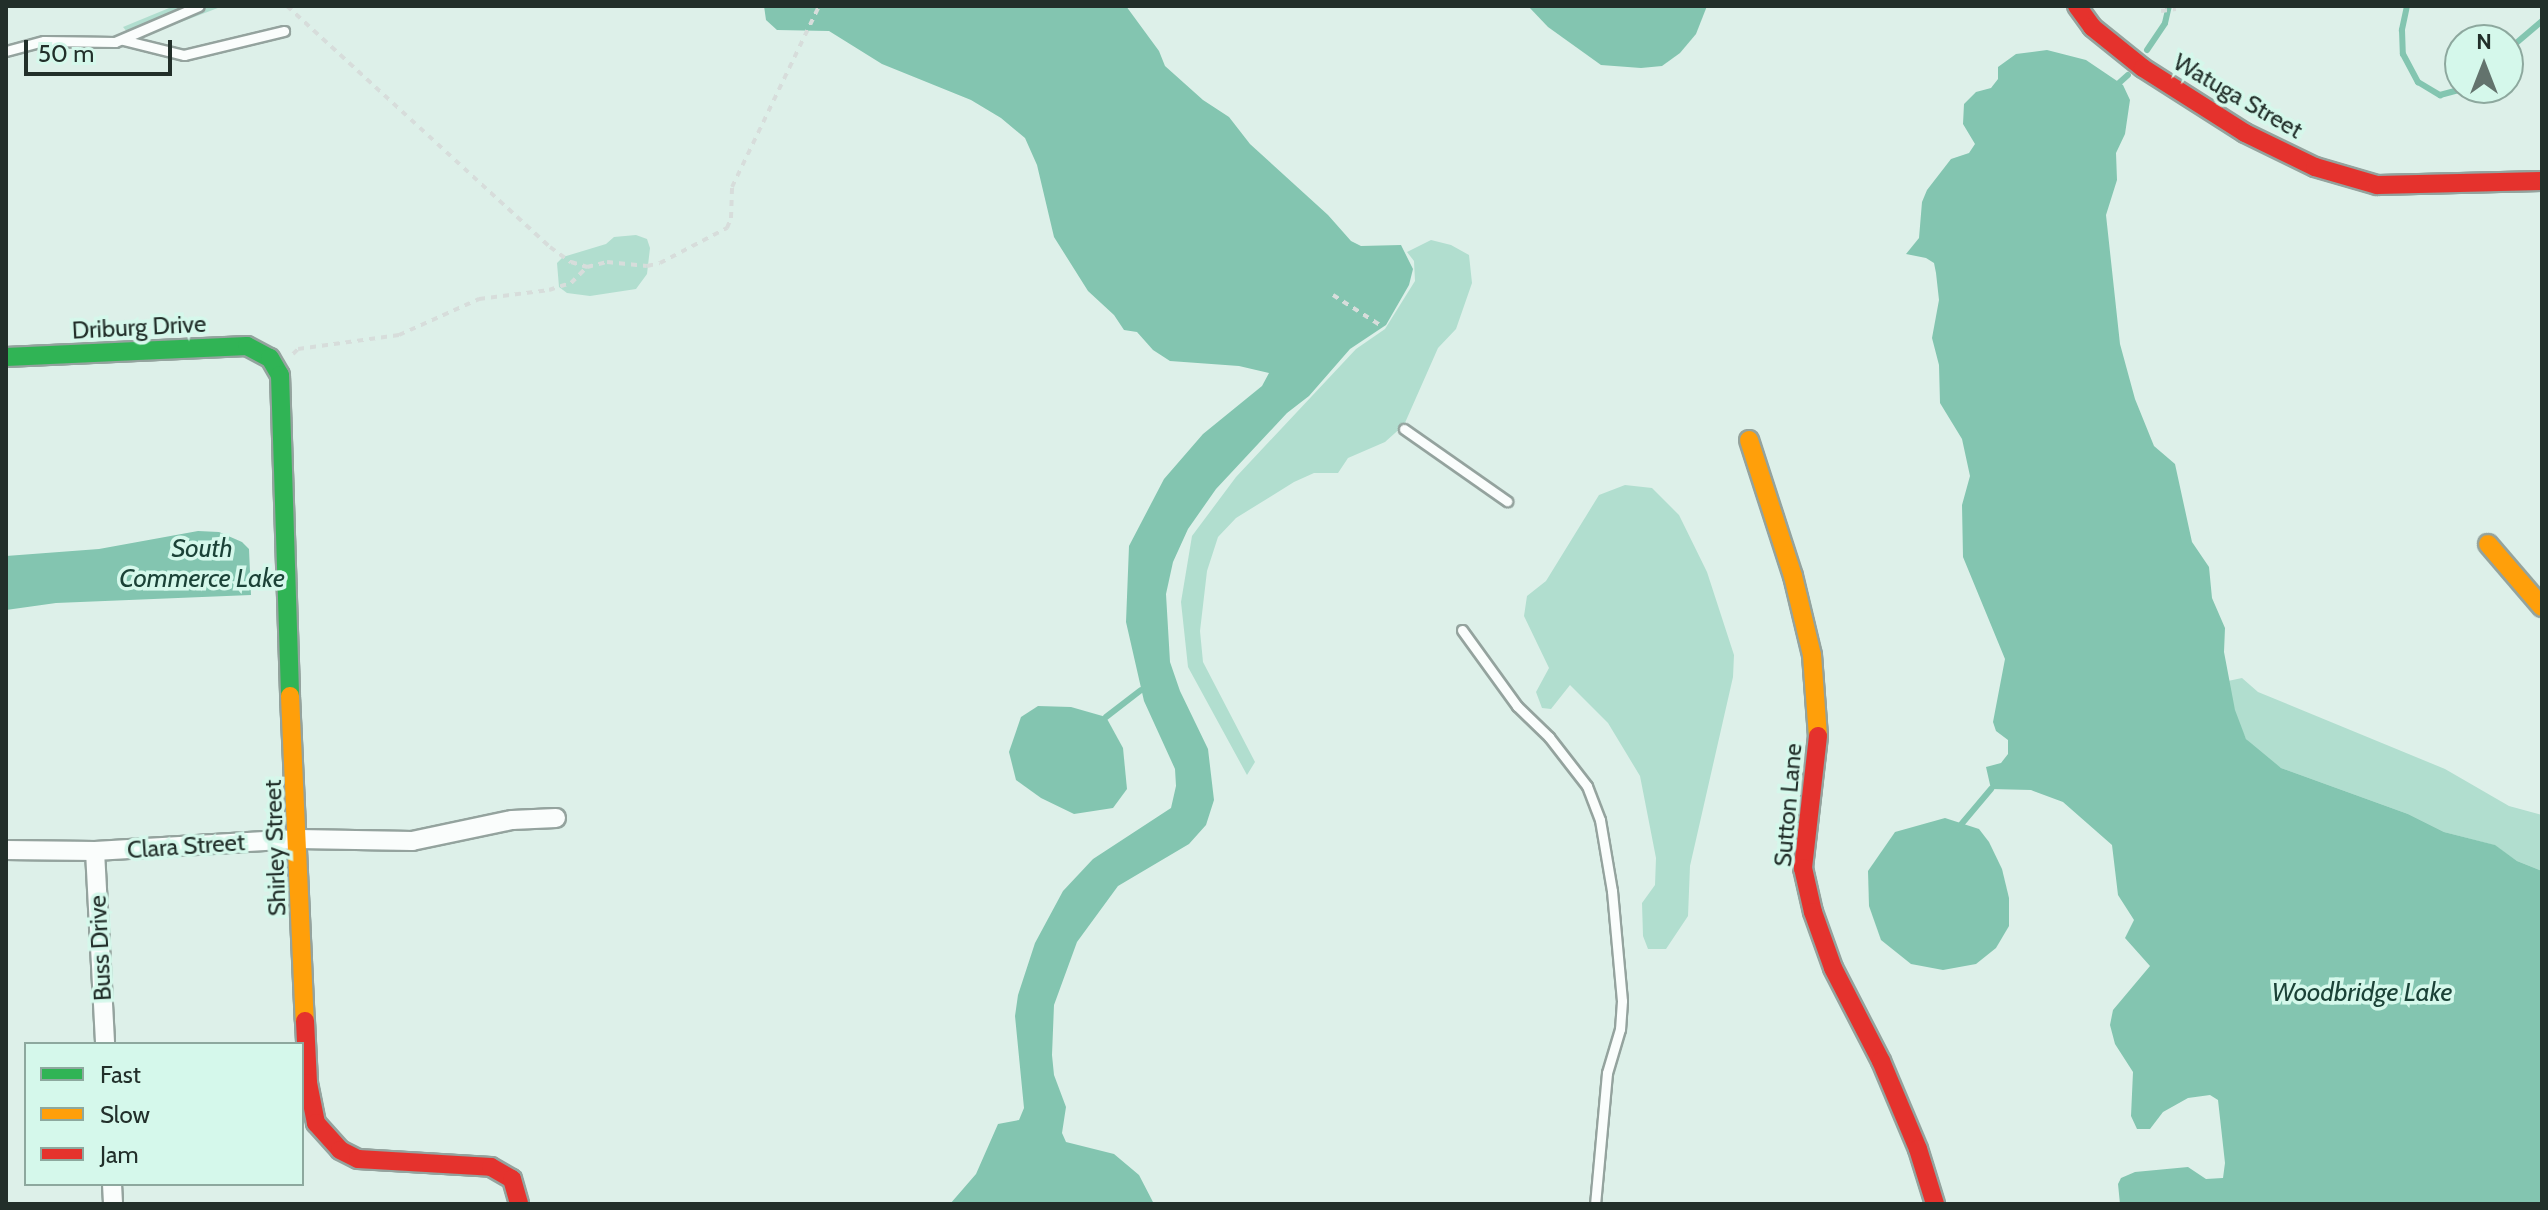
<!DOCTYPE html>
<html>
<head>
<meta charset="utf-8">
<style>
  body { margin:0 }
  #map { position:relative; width:2548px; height:1210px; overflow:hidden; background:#ddf0e9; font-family:Cabin,sans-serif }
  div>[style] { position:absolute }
  .green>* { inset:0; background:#b1decf }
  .water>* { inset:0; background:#83c5b0 }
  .stream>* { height:6px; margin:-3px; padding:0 3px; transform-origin:3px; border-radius:3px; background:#83c5b0 }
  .path>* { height:4px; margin-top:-2px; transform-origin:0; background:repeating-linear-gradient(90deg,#d7dddb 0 6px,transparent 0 12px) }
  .roads { filter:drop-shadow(2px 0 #94a39e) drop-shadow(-2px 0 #94a39e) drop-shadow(0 2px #94a39e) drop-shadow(0 -2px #94a39e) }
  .lane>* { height:9px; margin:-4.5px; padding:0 4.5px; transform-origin:4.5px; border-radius:4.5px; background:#fafdfc }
  .street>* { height:18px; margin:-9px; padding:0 9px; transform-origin:9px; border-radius:9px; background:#fafdfc }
  .fast>* { height:18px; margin:-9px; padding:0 9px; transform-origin:9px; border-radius:9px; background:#30b455 }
  .slow>* { height:18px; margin:-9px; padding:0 9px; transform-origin:9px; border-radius:9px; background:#ff9f0a }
  .jam>* { height:18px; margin:-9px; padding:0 9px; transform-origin:9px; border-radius:9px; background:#e5322d }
  span { translate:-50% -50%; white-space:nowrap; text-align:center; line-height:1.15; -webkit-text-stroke:7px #d5f8eb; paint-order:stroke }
  .street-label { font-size:24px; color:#222f2a }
  .water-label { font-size:26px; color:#1b4237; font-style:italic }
  .frame { position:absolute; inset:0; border:8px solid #222f2a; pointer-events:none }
  .legend { position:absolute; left:24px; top:1042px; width:280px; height:144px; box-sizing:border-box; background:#d5f8eb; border:2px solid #8da89e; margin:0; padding:10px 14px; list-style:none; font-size:24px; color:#222f2a }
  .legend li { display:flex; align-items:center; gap:16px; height:40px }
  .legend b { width:40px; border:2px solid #8da89e }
  .north { position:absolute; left:2444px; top:24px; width:80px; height:80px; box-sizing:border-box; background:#d5f8eb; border:2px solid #8da89e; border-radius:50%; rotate:0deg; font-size:22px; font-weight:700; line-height:32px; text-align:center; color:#222f2a }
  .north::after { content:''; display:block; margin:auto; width:28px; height:36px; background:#63736d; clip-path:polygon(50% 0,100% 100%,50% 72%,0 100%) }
  .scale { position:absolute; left:24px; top:40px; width:148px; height:36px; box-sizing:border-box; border:4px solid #222f2a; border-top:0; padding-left:10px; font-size:24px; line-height:28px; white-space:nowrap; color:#222f2a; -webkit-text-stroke:6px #d5f8eb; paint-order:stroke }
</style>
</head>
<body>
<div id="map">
  <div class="green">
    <i style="clip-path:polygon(174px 6px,223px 6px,134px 40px,123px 27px)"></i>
    <i style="clip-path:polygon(636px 235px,647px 239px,650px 248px,647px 274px,636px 289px,590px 296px,567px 293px,559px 287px,557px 263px,563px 257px,606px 244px,614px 237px)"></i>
    <i style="clip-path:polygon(1431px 240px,1451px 245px,1469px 255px,1472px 283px,1456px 329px,1438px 348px,1404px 425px,1385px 442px,1348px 458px,1338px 473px,1314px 473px,1294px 482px,1236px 518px,1218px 537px,1207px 571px,1200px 631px,1203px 662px,1255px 762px,1247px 775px,1188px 667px,1181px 602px,1192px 536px,1236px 477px,1356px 349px,1385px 329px,1415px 281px,1414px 261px,1407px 252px)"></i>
    <i style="clip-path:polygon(1625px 485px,1652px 488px,1679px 515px,1707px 572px,1734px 655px,1733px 677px,1690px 866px,1688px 916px,1666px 949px,1648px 949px,1643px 936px,1642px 903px,1655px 885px,1656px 858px,1640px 776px,1608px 723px,1570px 685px,1551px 709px,1542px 708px,1536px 692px,1549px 668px,1524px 616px,1527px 596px,1546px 581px,1599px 495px)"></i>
    <i style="clip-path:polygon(2242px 678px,2258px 692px,2445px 769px,2509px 806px,2542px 815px,2542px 871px,2517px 861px,2494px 845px,2444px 832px,2408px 814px,2281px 768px,2263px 757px,2246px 739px,2237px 721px,2228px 681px)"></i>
  </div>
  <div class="water">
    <i style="clip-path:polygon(764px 6px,1126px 6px,1159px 51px,1165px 66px,1203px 100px,1229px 117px,1250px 144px,1328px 215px,1351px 241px,1361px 246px,1401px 245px,1413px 269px,1409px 285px,1386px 325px,1350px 349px,1309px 396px,1287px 413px,1216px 489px,1188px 529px,1173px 562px,1166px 594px,1170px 662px,1180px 691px,1208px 749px,1214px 800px,1206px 825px,1189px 844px,1118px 886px,1077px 942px,1054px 1005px,1052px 1055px,1054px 1075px,1066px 1107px,1062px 1133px,1066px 1142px,1114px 1154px,1139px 1175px,1154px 1204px,950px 1204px,976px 1174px,998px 1124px,1019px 1120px,1024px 1108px,1015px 1016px,1018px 995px,1035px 943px,1063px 891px,1093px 859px,1171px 808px,1176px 786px,1175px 769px,1144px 701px,1126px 622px,1129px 546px,1164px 479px,1203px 434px,1262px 386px,1269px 373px,1239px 366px,1170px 361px,1153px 350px,1137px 332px,1124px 330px,1114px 315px,1088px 291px,1054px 237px,1037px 165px,1025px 138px,1001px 118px,971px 100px,882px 64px,829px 31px,777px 30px,766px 20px)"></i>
    <i style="clip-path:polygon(1528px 6px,1707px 6px,1696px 34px,1680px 53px,1662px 66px,1641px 68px,1601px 65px,1548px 27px)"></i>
    <i style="clip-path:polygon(2047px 50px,2086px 60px,2123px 85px,2130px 100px,2125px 134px,2116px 153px,2117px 180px,2106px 215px,2120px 344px,2135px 399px,2154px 446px,2175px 464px,2192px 542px,2209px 567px,2212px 598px,2225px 628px,2224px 652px,2235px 710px,2246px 739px,2281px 768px,2408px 814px,2444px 832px,2495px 845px,2517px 861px,2542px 871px,2542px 1204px,2120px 1204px,2118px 1184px,2121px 1178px,2135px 1172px,2188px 1167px,2206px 1179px,2223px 1178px,2225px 1163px,2218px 1100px,2210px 1095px,2188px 1098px,2163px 1112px,2150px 1129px,2137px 1129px,2131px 1116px,2133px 1072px,2115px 1044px,2110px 1025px,2113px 1010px,2150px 966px,2125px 938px,2134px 920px,2118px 895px,2112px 845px,2063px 802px,2031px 790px,1991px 789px,1986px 767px,2001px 763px,2008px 754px,2008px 740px,1996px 731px,1993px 722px,2005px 659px,1963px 557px,1962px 505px,1970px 476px,1962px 439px,1940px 403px,1939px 365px,1932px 338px,1939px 300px,1936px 273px,1934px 263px,1926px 258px,1906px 254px,1919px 238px,1922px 202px,1927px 190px,1951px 159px,1969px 153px,1975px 144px,1963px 124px,1964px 104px,1976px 92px,1991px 88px,1998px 79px,1998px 67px,2016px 54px)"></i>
    <i style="clip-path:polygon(198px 531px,219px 532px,242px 542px,249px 549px,251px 595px,56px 603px,6px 610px,6px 556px,99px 549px)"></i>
    <i style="clip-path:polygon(1038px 706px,1071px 707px,1106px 717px,1123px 748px,1127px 789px,1113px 808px,1074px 814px,1041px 798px,1016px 780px,1009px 752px,1021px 717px)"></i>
    <i style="clip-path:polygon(1945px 818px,1979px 829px,1989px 842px,2002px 869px,2009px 898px,2009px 926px,1996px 948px,1976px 964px,1943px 970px,1911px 964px,1881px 940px,1869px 906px,1868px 871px,1895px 832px)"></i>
  </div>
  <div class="stream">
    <i style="left:2407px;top:6px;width:25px;rotate:102deg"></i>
    <i style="left:2402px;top:30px;width:24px;rotate:88deg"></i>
    <i style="left:2403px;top:54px;width:32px;rotate:62deg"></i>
    <i style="left:2418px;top:82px;width:26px;rotate:31deg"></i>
    <i style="left:2440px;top:95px;width:27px;rotate:-15deg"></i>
    <i style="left:2147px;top:50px;width:32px;rotate:-56deg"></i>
    <i style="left:2165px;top:23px;width:17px;rotate:-77deg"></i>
    <i style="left:2508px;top:50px;width:45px;rotate:-40.5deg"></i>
    <i style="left:2119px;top:83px;width:12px;rotate:-42deg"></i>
    <i style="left:1106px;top:717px;width:44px;rotate:-37.6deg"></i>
    <i style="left:1959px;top:827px;width:50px;rotate:-49.9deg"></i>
  </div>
  <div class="path">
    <i style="left:287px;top:6px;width:357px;rotate:42.5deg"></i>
    <i style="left:550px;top:247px;width:26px;rotate:36deg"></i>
    <i style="left:571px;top:262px;width:17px;rotate:17deg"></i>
    <i style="left:587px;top:267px;width:21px;rotate:-14deg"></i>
    <i style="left:607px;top:262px;width:40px;rotate:5.7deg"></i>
    <i style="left:647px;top:266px;width:13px;rotate:-13deg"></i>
    <i style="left:660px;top:263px;width:76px;rotate:-27.6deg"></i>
    <i style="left:727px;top:228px;width:11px;rotate:-68deg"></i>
    <i style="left:731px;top:218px;width:31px;rotate:-88deg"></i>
    <i style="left:732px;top:187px;width:199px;rotate:-64.3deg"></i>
    <i style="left:2161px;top:11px;width:15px;rotate:-8deg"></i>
    <i style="left:1333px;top:295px;width:59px;rotate:32.6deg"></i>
    <i style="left:293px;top:354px;width:7px;rotate:-45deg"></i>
    <i style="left:298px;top:349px;width:102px;rotate:-7.9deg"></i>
    <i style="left:399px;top:335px;width:88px;rotate:-24.2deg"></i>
    <i style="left:479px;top:299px;width:71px;rotate:-7.3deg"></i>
    <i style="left:549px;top:290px;width:23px;rotate:-18deg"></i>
    <i style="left:571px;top:283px;width:23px;rotate:-45deg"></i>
  </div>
  <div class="roads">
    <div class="lane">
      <i style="left:123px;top:40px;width:63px;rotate:13.8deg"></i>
      <i style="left:184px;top:55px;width:103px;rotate:-13.5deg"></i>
      <i style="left:6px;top:51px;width:39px;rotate:-15deg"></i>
      <i style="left:44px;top:41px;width:71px;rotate:0.8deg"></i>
      <i style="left:115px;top:42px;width:91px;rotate:-23.2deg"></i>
      <i style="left:1404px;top:429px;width:126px;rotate:35deg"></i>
      <i style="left:1462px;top:630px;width:94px;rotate:54.1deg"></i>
      <i style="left:1517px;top:706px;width:45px;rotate:44.1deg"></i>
      <i style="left:1549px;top:737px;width:62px;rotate:52.2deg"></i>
      <i style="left:1587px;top:786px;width:36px;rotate:69deg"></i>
      <i style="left:1600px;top:820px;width:72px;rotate:80.4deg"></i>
      <i style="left:1612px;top:891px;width:110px;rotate:84.8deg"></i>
      <i style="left:1622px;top:1001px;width:28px;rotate:94deg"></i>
      <i style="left:1620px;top:1029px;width:46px;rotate:106.5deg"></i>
      <i style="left:1607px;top:1073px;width:132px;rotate:95.2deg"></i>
    </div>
    <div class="street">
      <i style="left:6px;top:850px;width:89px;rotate:0.6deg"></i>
      <i style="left:95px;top:851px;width:204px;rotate:-3.4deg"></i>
      <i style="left:299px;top:839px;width:113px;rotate:1deg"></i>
      <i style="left:412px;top:841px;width:102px;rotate:-11.9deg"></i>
      <i style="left:512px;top:820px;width:44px;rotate:-2.6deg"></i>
      <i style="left:95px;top:851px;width:193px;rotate:87deg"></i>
      <i style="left:112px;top:1184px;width:20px;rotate:87deg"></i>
    </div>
    <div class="fast">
      <i style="left:6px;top:357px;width:241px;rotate:-2.6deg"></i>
      <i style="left:247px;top:346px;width:26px;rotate:28deg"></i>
      <i style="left:270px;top:358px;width:20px;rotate:60deg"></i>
      <i style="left:280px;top:375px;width:321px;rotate:88.2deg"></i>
    </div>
    <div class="slow">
      <i style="left:1749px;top:440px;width:143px;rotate:72.1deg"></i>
      <i style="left:1793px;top:576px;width:81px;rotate:76.5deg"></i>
      <i style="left:1812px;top:655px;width:81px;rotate:85.8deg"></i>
      <i style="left:2488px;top:544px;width:83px;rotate:49.4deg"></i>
      <i style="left:290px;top:696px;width:325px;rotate:87.4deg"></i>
    </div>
    <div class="jam">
      <i style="left:2077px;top:6px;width:26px;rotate:54deg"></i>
      <i style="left:2092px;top:27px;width:65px;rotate:38.8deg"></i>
      <i style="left:2143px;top:68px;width:121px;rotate:32.5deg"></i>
      <i style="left:2245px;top:133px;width:78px;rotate:25.9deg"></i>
      <i style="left:2315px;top:167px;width:65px;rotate:16.2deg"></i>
      <i style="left:2377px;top:185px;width:165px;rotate:-1.4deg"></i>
      <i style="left:1818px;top:736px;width:133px;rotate:96.5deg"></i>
      <i style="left:1803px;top:868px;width:45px;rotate:77.2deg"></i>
      <i style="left:1813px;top:912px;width:59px;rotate:70.3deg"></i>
      <i style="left:1833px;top:968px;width:105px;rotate:62.7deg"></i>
      <i style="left:1881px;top:1061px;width:95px;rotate:67.2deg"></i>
      <i style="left:1918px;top:1149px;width:58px;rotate:72.8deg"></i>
      <i style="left:305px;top:1021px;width:62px;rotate:87.2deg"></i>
      <i style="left:308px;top:1083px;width:41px;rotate:78.7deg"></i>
      <i style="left:316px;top:1123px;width:36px;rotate:48deg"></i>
      <i style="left:340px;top:1150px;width:20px;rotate:27deg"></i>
      <i style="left:358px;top:1159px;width:133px;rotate:3.4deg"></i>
      <i style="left:491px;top:1167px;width:24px;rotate:30deg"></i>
      <i style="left:512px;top:1179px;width:26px;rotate:74deg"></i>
    </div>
  </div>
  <div class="street-label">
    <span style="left:2238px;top:96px;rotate:30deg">Watuga Street</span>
    <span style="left:139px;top:327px;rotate:-3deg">Driburg Drive</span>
    <span style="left:1788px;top:805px;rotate:-85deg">Sutton Lane</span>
    <span style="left:186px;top:846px;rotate:-4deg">Clara Street</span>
    <span style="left:275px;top:848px;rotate:-92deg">Shirley Street</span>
    <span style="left:100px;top:948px;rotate:-93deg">Buss Drive</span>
  </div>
  <div class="water-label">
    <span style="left:202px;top:564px">South<br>Commerce Lake</span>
    <span style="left:2362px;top:993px">Woodbridge Lake</span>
  </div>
  <div class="frame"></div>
  <ul class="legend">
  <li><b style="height:10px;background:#30b455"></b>Fast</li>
  <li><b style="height:10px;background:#ff9f0a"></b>Slow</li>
  <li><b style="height:10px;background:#e5322d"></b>Jam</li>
  </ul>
  <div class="north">N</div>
  <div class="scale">50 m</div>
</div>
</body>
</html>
